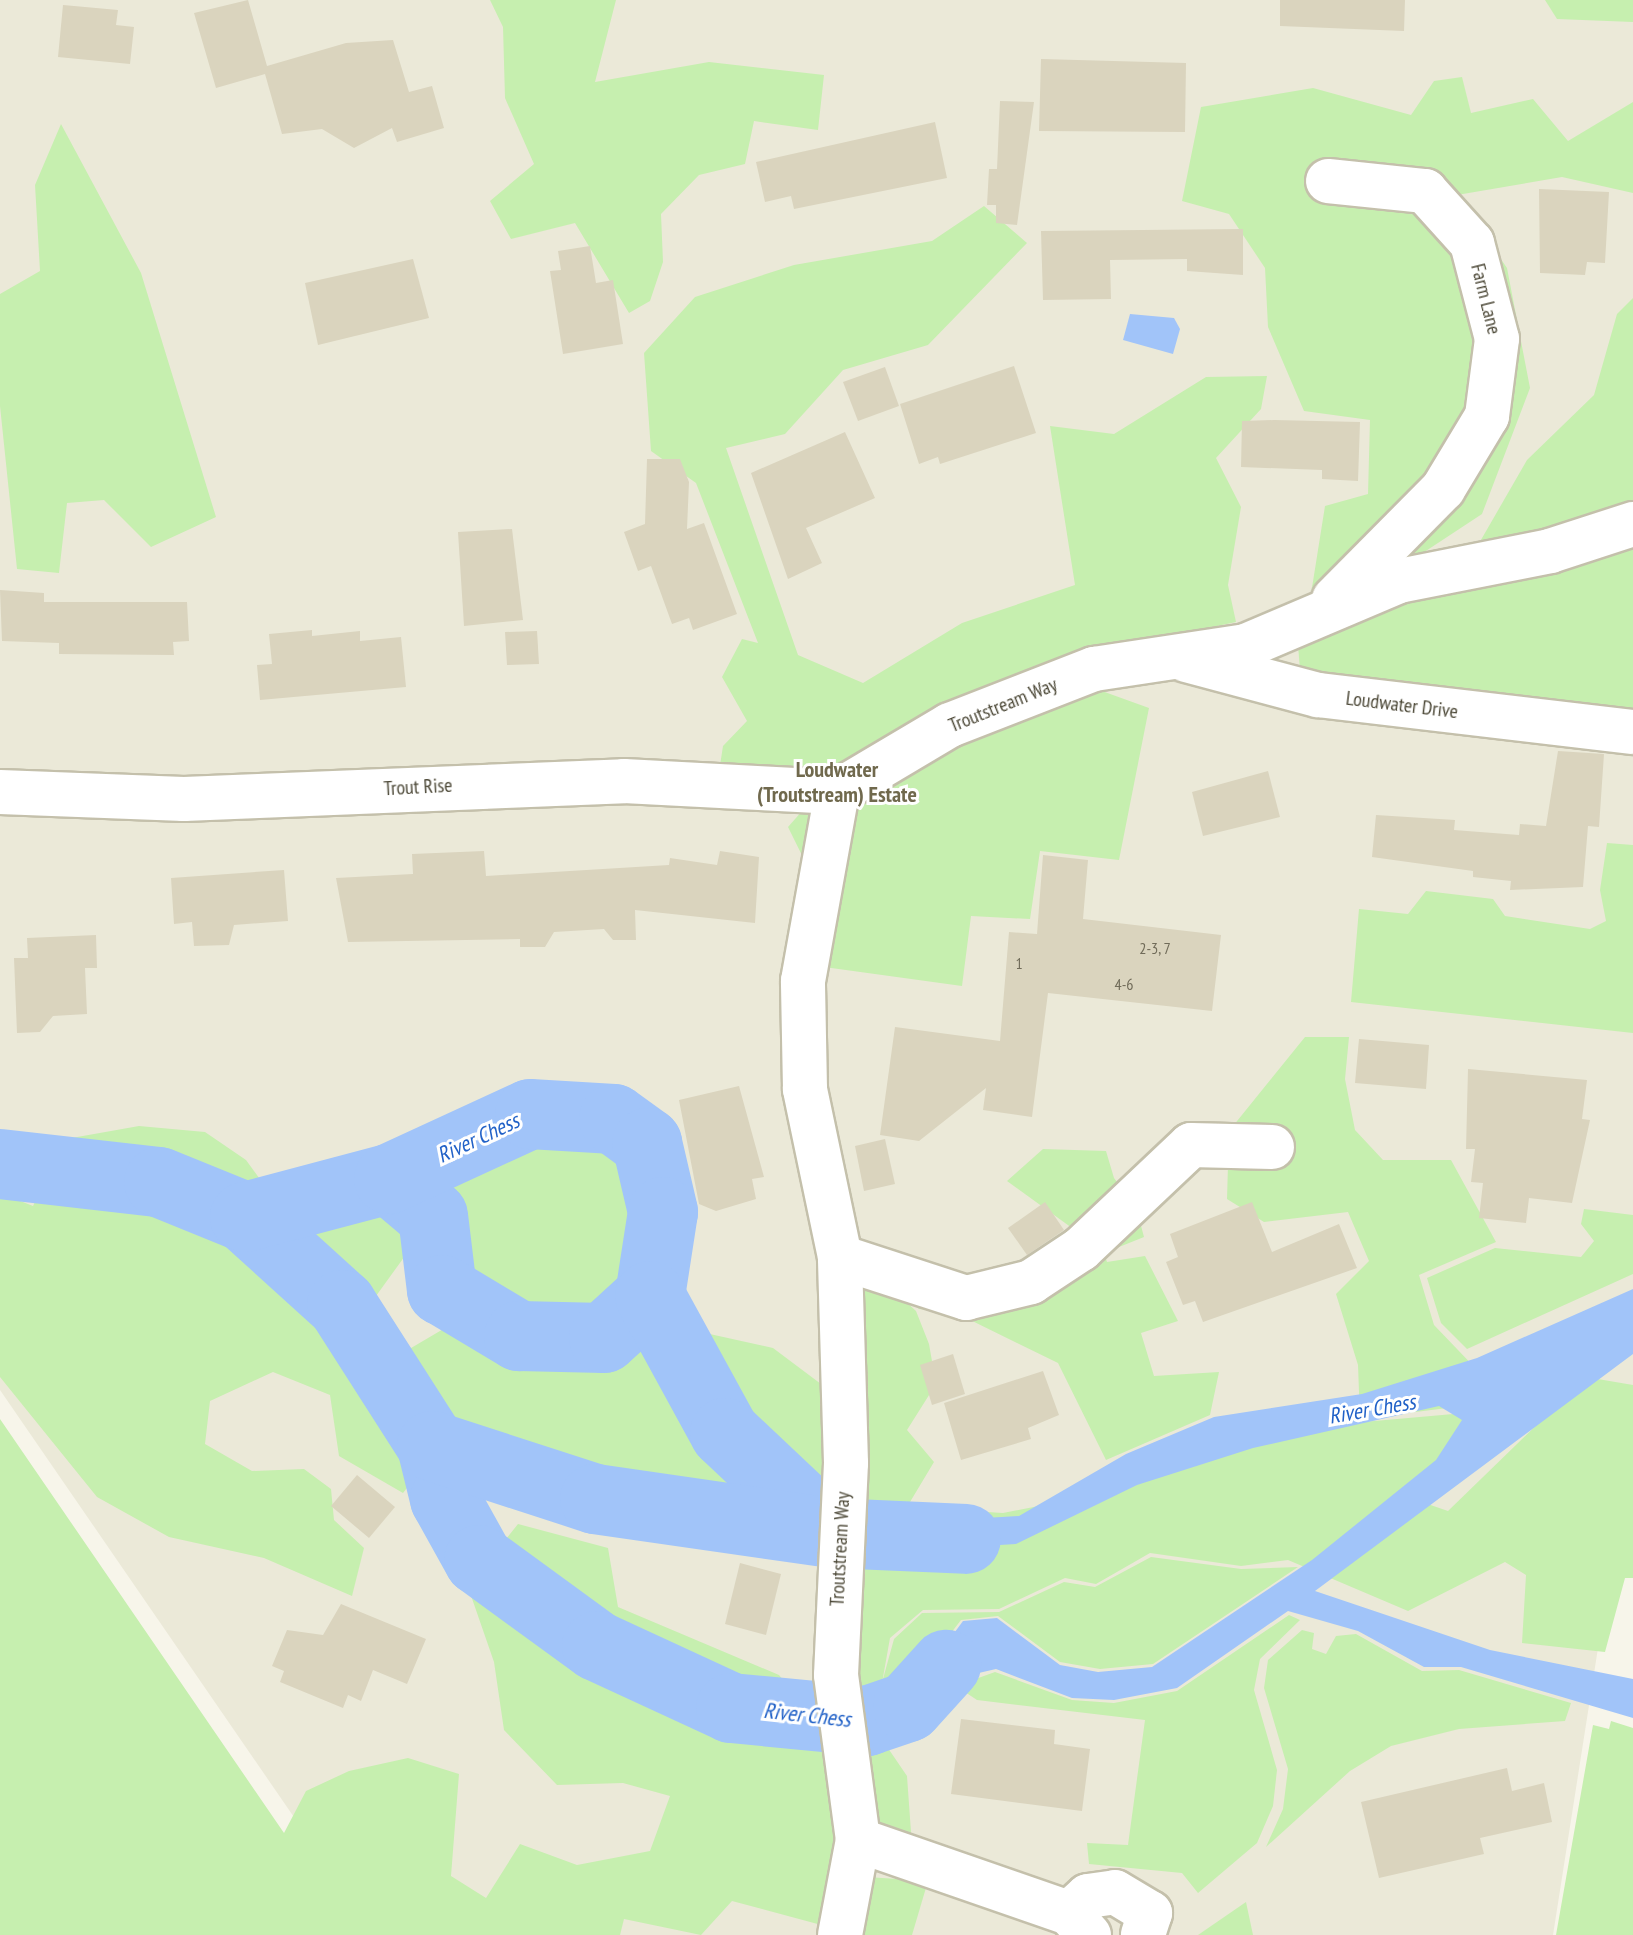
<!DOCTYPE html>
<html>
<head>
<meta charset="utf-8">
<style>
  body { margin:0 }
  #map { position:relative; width:1633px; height:1935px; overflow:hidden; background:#f7f5ea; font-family:"PT Sans Narrow",sans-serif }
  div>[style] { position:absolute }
  .residential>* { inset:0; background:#ebe9d8 }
  .green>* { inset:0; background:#c6efaf }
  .water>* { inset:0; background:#a1c4f9 }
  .river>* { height:70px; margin:-35px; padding:0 35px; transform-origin:35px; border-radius:35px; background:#a1c4f9 }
  .building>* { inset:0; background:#dad4be }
  .roads { filter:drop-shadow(2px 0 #c4c0ab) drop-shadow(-2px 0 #c4c0ab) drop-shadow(0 2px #c4c0ab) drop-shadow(0 -2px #c4c0ab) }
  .minor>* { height:44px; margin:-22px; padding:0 22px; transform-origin:22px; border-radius:22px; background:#fff }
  span { translate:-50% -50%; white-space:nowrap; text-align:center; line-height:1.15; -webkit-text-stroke:6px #fff; paint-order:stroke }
  .number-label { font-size:16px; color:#706b59 }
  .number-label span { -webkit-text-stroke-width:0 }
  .street-label { font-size:20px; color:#4c4837 }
  .neighbourhood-label { font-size:22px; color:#70694d; font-weight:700 }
  .water-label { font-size:22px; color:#2161c7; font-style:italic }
</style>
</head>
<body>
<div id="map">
  <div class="residential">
    <i style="clip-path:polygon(0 0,1633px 0,1633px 1546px,1614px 1546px,1553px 1935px,267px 1935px,298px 1823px,0 1390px)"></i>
  </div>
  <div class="green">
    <i style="clip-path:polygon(490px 0,616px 0,595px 82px,709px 62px,824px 75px,818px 130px,754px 121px,745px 164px,699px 175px,661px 214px,663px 262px,650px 301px,629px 313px,575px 223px,511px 239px,490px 201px,534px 164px,505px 98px,503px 27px)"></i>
    <i style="clip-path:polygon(1545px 0,1633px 0,1633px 22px,1557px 19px)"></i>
    <i style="clip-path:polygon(1462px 77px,1471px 113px,1533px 99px,1568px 141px,1633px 102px,1633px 193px,1562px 177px,1457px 195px,1507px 268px,1530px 388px,1482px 514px,1400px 568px,1311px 594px,1325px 506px,1368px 494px,1370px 420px,1304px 411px,1268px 327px,1265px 268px,1229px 214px,1182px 201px,1201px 107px,1313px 88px,1411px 115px,1434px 81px)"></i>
    <i style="clip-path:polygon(61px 124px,141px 273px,216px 517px,151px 547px,104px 500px,67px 503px,59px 573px,17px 569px,0 406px,0 294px,40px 271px,35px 185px)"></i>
    <i style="clip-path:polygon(984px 206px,1027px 243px,928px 345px,843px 370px,785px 434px,726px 448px,798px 655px,863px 683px,962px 623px,1075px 585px,1050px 426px,1114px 434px,1206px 377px,1267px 376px,1261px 409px,1216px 458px,1241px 507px,1228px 585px,1236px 622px,1096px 652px,1088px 686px,1149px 708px,1119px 860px,1040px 851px,1030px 919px,971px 916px,962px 986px,824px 967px,829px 910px,788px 827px,833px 776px,719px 772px,723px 746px,747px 721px,722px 677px,742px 639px,758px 643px,696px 483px,651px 451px,644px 353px,695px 297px,794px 265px,932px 241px)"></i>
    <i style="clip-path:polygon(1633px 298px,1633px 506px,1474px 552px,1527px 460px,1594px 395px,1617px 314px)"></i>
    <i style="clip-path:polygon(1633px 545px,1633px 718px,1321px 681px,1300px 670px,1298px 645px,1391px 605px)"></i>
    <i style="clip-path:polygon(1607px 843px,1633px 845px,1633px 1033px,1351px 1002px,1359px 909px,1408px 914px,1426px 891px,1493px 899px,1505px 916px,1590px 929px,1606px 921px,1600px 890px)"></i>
    <i style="clip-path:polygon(1305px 1037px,1349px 1037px,1345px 1079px,1355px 1130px,1383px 1160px,1451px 1160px,1496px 1242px,1419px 1275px,1434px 1325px,1481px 1374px,1463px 1406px,1360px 1419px,1358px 1365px,1336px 1294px,1369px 1261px,1348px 1212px,1264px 1222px,1227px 1199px,1229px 1131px)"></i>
    <i style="clip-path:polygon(139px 1126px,205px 1132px,246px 1160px,290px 1220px,382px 1195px,410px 1249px,376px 1296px,406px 1351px,462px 1318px,526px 1359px,614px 1354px,651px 1321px,773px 1348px,829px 1390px,830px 1503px,622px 1481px,451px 1432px,403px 1493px,339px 1456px,330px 1395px,273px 1372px,210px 1401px,205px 1444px,252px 1471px,304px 1469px,331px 1489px,334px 1520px,364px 1548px,352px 1596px,264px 1558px,169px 1537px,97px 1497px,0 1377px,0 1193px,33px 1206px,66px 1139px)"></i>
    <i style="clip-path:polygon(555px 1132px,605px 1136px,632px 1151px,649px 1218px,637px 1286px,594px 1327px,523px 1322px,471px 1294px,456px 1263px,448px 1202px,428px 1177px,483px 1145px)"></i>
    <i style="clip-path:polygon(1043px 1149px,1106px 1151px,1114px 1178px,1136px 1207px,1144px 1237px,1104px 1253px,1107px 1262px,1145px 1256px,1178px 1321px,1141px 1333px,1154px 1376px,1219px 1372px,1210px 1415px,1106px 1460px,1058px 1363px,954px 1312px,919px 1309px,883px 1278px,1032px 1289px,1072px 1228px,1007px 1181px)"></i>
    <i style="clip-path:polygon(1584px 1209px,1633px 1215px,1633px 1274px,1467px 1349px,1441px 1323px,1427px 1278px,1495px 1248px,1581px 1257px,1594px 1241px,1581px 1224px)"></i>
    <i style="clip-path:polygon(854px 1278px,882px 1280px,916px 1311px,929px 1344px,936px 1384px,907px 1430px,934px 1462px,907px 1507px,1003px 1513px,1109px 1492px,1318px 1426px,1476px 1412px,1410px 1498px,1448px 1511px,1586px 1377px,1633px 1385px,1633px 1578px,1625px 1578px,1605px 1652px,1522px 1643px,1526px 1575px,1505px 1562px,1408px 1611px,1288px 1560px,1241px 1566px,1150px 1553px,1096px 1584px,1065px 1578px,999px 1609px,923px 1610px,890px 1638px,874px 1728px,851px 1724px)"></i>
    <i style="clip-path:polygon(0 1419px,284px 1833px,306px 1791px,349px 1771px,408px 1758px,459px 1774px,451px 1876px,486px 1898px,520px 1844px,577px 1865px,650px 1851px,670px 1796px,623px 1783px,557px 1785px,504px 1730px,494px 1662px,468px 1587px,518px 1524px,608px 1548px,618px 1607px,779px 1675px,823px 1728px,877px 1732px,907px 1776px,914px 1874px,836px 1862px,825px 1926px,732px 1901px,701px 1935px,624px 1919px,620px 1935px,0 1935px)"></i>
    <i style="clip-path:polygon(1151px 1557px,1241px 1569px,1298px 1567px,1153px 1664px,1100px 1669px,1060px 1662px,998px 1616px,961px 1620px,915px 1680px,878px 1697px,894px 1639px,922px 1613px,999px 1612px,1064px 1582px,1095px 1587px)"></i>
    <i style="clip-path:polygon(1289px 1615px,1300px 1620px,1260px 1659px,1254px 1690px,1277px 1770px,1273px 1806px,1257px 1843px,1198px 1893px,1182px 1873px,1089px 1864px,1087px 1843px,1128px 1845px,1145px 1720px,977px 1700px,956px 1686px,995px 1672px,1072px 1700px,1114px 1703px,1177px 1691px)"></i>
    <i style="clip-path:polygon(1302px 1630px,1314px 1633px,1312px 1649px,1326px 1654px,1336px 1636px,1356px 1634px,1422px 1671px,1459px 1670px,1571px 1703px,1565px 1721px,1459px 1729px,1391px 1746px,1350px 1771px,1266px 1847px,1283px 1809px,1288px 1769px,1264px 1688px,1268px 1660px)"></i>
    <i style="clip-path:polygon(1611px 1721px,1633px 1728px,1633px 1935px,1556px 1935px,1593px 1725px,1609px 1729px)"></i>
    <i style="clip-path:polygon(867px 1877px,928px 1881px,912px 1935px,854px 1935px)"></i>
    <i style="clip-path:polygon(1246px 1902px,1253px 1935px,1198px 1935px)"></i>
  </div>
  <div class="water">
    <i style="clip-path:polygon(1130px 314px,1174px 318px,1180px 329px,1173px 354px,1123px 340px)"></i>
    <i style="clip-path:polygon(1633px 1289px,1633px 1354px,1315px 1591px,1490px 1650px,1633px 1679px,1633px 1718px,1461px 1667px,1424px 1667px,1358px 1631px,1288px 1611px,1177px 1688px,1114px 1700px,1072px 1698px,996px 1669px,970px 1675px,903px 1721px,872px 1726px,867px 1708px,918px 1682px,963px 1621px,997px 1618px,1060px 1665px,1098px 1672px,1152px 1667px,1312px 1560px,1436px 1460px,1462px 1420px,1439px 1406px,1253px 1448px,1137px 1485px,1016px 1544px,870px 1553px,869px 1525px,1019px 1516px,1126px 1454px,1214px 1417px,1362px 1394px,1477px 1358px)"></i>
  </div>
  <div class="river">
    <i style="left:0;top:1164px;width:160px;rotate:6.5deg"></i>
    <i style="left:159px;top:1182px;width:93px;rotate:22.1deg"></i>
    <i style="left:245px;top:1217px;width:131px;rotate:42.2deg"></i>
    <i style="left:342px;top:1305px;width:167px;rotate:57.4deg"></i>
    <i style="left:432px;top:1446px;width:55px;rotate:76.2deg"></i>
    <i style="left:445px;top:1499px;width:70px;rotate:60.9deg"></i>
    <i style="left:479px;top:1560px;width:146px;rotate:36.1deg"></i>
    <i style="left:597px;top:1646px;width:148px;rotate:24.8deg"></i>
    <i style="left:731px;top:1708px;width:137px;rotate:5.5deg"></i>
    <i style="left:867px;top:1721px;width:43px;rotate:-18.9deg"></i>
    <i style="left:908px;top:1707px;width:57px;rotate:-47.9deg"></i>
    <i style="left:389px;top:1179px;width:57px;rotate:40.1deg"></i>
    <i style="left:433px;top:1216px;width:75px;rotate:83.1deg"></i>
    <i style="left:442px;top:1290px;width:90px;rotate:30.9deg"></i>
    <i style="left:519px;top:1336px;width:85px;rotate:1.3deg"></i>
    <i style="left:604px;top:1338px;width:62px;rotate:-42.4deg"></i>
    <i style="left:245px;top:1217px;width:149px;rotate:-14.8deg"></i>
    <i style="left:389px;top:1179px;width:155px;rotate:-24.7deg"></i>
    <i style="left:530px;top:1114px;width:84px;rotate:3.4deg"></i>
    <i style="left:614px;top:1119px;width:41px;rotate:36deg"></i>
    <i style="left:647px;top:1143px;width:71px;rotate:76.9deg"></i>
    <i style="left:663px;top:1212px;width:85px;rotate:98.8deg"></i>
    <i style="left:650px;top:1296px;width:156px;rotate:61.3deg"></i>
    <i style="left:725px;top:1433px;width:146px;rotate:43.3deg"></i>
    <i style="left:831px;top:1533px;width:135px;rotate:2.5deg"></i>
    <i style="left:432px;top:1446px;width:171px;rotate:18deg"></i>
    <i style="left:595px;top:1499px;width:238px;rotate:8.2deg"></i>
  </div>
  <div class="building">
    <i style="clip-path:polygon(248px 0,267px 66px,346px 43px,393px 40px,409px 92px,432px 86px,444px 128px,397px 142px,392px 128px,354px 148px,322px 129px,282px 134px,265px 74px,216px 88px,194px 13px)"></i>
    <i style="clip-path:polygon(1280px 0,1405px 0,1404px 31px,1280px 26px)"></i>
    <i style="clip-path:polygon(63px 5px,118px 10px,116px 25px,134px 27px,130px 64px,58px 57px)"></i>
    <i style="clip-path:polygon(1041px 59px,1186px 63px,1185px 132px,1039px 131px)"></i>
    <i style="clip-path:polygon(1000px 101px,1034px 102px,1017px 225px,996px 223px,996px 205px,987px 205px,989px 169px,997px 169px)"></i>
    <i style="clip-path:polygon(935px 122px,947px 178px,794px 209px,791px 196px,765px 202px,756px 162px)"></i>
    <i style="clip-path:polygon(1539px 189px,1609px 192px,1605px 263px,1587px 262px,1585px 275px,1540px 273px)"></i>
    <i style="clip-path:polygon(1243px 229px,1243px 275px,1187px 271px,1187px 259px,1110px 260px,1111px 299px,1043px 300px,1041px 231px)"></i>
    <i style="clip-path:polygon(590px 246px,596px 283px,613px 280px,623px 344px,563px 354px,550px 271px,561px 270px,558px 251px)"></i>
    <i style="clip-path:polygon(413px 259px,429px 318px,318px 345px,305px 283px)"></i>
    <i style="clip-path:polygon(1014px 366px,1036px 433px,940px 464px,938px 457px,919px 464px,900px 404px)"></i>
    <i style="clip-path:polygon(885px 367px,899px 406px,858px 421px,843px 382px)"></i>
    <i style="clip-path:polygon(1274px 420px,1360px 422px,1358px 481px,1322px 479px,1322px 470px,1241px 467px,1242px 421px)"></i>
    <i style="clip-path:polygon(845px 432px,875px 498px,806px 528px,822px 563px,788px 579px,751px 473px)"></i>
    <i style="clip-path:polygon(647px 459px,680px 459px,689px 482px,687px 529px,704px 523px,737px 614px,693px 630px,689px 618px,672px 624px,651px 566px,638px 571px,624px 532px,645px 524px)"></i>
    <i style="clip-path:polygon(512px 529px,523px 620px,464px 626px,458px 532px)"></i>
    <i style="clip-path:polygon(0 590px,44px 593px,44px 602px,187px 602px,189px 641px,173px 642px,174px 655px,59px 654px,59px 643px,2px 641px)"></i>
    <i style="clip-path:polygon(312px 630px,312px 636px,360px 631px,360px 641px,401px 637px,406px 687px,260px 700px,257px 665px,272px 664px,269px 634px)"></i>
    <i style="clip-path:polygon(537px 631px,539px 664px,507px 665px,505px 632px)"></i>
    <i style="clip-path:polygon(1558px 751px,1604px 754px,1599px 827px,1588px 826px,1583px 887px,1510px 890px,1511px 881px,1473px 877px,1473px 871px,1372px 857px,1376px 815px,1455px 820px,1454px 830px,1519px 835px,1520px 824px,1546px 826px)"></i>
    <i style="clip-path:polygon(1268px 771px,1280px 817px,1203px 836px,1192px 792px)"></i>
    <i style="clip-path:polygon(484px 851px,486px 876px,669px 865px,670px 858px,717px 865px,720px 851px,759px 857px,755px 923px,635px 910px,636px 940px,613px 940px,604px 929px,554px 932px,545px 947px,520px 947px,520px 939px,348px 942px,336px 878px,413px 874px,412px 854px)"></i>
    <i style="clip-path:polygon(1043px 855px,1088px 860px,1083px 919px,1221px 935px,1212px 1011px,1048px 993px,1032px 1117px,983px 1110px,986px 1088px,919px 1141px,880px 1135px,895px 1027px,1000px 1041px,1009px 932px,1037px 934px)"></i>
    <i style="clip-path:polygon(284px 870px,288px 921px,234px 925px,229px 945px,194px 946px,192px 922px,174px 924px,171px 878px)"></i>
    <i style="clip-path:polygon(96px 935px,97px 968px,85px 968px,87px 1014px,53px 1016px,40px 1032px,17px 1033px,14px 958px,28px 958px,27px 938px)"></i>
    <i style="clip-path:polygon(1359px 1039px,1429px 1045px,1426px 1089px,1355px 1083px)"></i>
    <i style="clip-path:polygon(1468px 1069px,1587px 1080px,1582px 1119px,1590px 1120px,1572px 1203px,1529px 1198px,1526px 1223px,1479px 1218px,1483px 1183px,1471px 1182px,1475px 1149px,1466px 1149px)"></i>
    <i style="clip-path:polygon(739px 1086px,764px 1177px,752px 1179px,756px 1199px,716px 1211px,699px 1204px,679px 1100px)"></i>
    <i style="clip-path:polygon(885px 1139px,895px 1184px,864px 1191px,855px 1146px)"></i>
    <i style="clip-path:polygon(1045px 1202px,1064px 1230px,1027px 1255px,1008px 1228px)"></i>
    <i style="clip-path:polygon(1252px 1202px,1272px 1252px,1339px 1224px,1357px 1268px,1203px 1322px,1195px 1301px,1183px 1305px,1166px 1262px,1178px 1257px,1170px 1234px)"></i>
    <i style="clip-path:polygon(953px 1354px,965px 1394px,932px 1405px,920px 1365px)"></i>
    <i style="clip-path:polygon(1043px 1371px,1059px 1415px,1028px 1428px,1031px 1439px,961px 1460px,944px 1403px)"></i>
    <i style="clip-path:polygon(357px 1475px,395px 1507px,369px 1538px,331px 1506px)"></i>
    <i style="clip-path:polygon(740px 1563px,781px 1574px,766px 1635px,725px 1624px)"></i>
    <i style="clip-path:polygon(341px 1604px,426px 1639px,407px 1684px,373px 1670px,361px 1701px,348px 1695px,343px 1708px,280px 1682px,284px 1671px,272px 1666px,287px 1630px,323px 1635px)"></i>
    <i style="clip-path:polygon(961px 1719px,1055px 1730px,1054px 1744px,1090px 1749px,1082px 1811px,951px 1794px)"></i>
    <i style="clip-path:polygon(1507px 1768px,1512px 1791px,1544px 1783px,1552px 1822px,1480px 1838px,1484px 1854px,1379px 1878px,1361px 1802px)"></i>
  </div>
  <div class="roads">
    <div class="minor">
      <i style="left:1328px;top:181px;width:98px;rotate:5.9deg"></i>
      <i style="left:1425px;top:191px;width:70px;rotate:47.9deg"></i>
      <i style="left:1472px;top:243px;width:99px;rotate:75.4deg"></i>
      <i style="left:1497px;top:339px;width:78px;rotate:97.4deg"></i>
      <i style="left:1487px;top:416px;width:85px;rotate:121.1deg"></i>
      <i style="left:1443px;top:489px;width:155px;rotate:134.7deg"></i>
      <i style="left:1186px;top:660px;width:137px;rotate:14.9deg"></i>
      <i style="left:1318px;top:695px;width:317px;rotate:6.7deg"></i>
      <i style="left:0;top:792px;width:184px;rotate:2.2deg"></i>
      <i style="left:184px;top:799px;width:440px;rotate:-2.3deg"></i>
      <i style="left:624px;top:781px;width:213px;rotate:3deg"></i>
      <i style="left:840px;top:1257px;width:133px;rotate:18deg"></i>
      <i style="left:966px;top:1298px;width:67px;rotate:-13.8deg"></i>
      <i style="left:1031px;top:1282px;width:60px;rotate:-33.4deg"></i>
      <i style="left:1081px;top:1249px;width:151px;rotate:-43.4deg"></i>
      <i style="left:1191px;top:1145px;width:81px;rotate:1.4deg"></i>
      <i style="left:858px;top:1840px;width:223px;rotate:19.1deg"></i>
      <i style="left:1069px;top:1913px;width:30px;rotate:48deg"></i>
      <i style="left:1069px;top:1913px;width:25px;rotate:-42deg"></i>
      <i style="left:1088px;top:1896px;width:27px;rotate:-8deg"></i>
      <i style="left:1115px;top:1892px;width:41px;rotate:31deg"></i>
      <i style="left:1150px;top:1913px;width:23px;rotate:108deg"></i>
      <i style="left:840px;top:1935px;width:97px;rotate:-79.3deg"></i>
      <i style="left:858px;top:1840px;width:166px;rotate:-97.6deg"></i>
      <i style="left:836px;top:1675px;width:212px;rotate:-87.3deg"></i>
      <i style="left:846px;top:1463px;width:206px;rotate:-91.7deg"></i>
      <i style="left:840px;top:1257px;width:172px;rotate:-101.8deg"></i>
      <i style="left:805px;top:1089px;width:108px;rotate:-91.1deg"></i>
      <i style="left:803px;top:981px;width:192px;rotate:-79.8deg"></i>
      <i style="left:837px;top:792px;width:131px;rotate:-30.7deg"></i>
      <i style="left:950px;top:725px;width:155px;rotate:-21.3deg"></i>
      <i style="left:1094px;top:669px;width:154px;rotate:-8.6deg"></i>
      <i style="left:1246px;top:646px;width:166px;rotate:-23deg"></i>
      <i style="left:1399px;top:581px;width:154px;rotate:-11.2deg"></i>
      <i style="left:1550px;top:551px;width:87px;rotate:-18deg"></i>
    </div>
  </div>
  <div class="number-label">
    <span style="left:1155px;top:948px">2-3, 7</span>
    <span style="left:1019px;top:963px">1</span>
    <span style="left:1124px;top:984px">4-6</span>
  </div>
  <div class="street-label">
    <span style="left:1486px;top:299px;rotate:76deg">Farm Lane</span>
    <span style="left:1003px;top:705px;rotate:-22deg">Troutstream Way</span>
    <span style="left:1402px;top:705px;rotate:7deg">Loudwater Drive</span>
    <span style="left:418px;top:787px;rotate:-3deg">Trout Rise</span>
    <span style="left:840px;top:1549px;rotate:-87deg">Troutstream Way</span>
  </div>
  <div class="neighbourhood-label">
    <span style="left:837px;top:782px">Loudwater<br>(Troutstream) Estate</span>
  </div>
  <div class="water-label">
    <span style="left:478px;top:1138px;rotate:-25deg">River Chess</span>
    <span style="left:1372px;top:1409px;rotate:-10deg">River Chess</span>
    <span style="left:807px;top:1715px;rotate:6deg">River Chess</span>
  </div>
</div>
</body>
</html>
